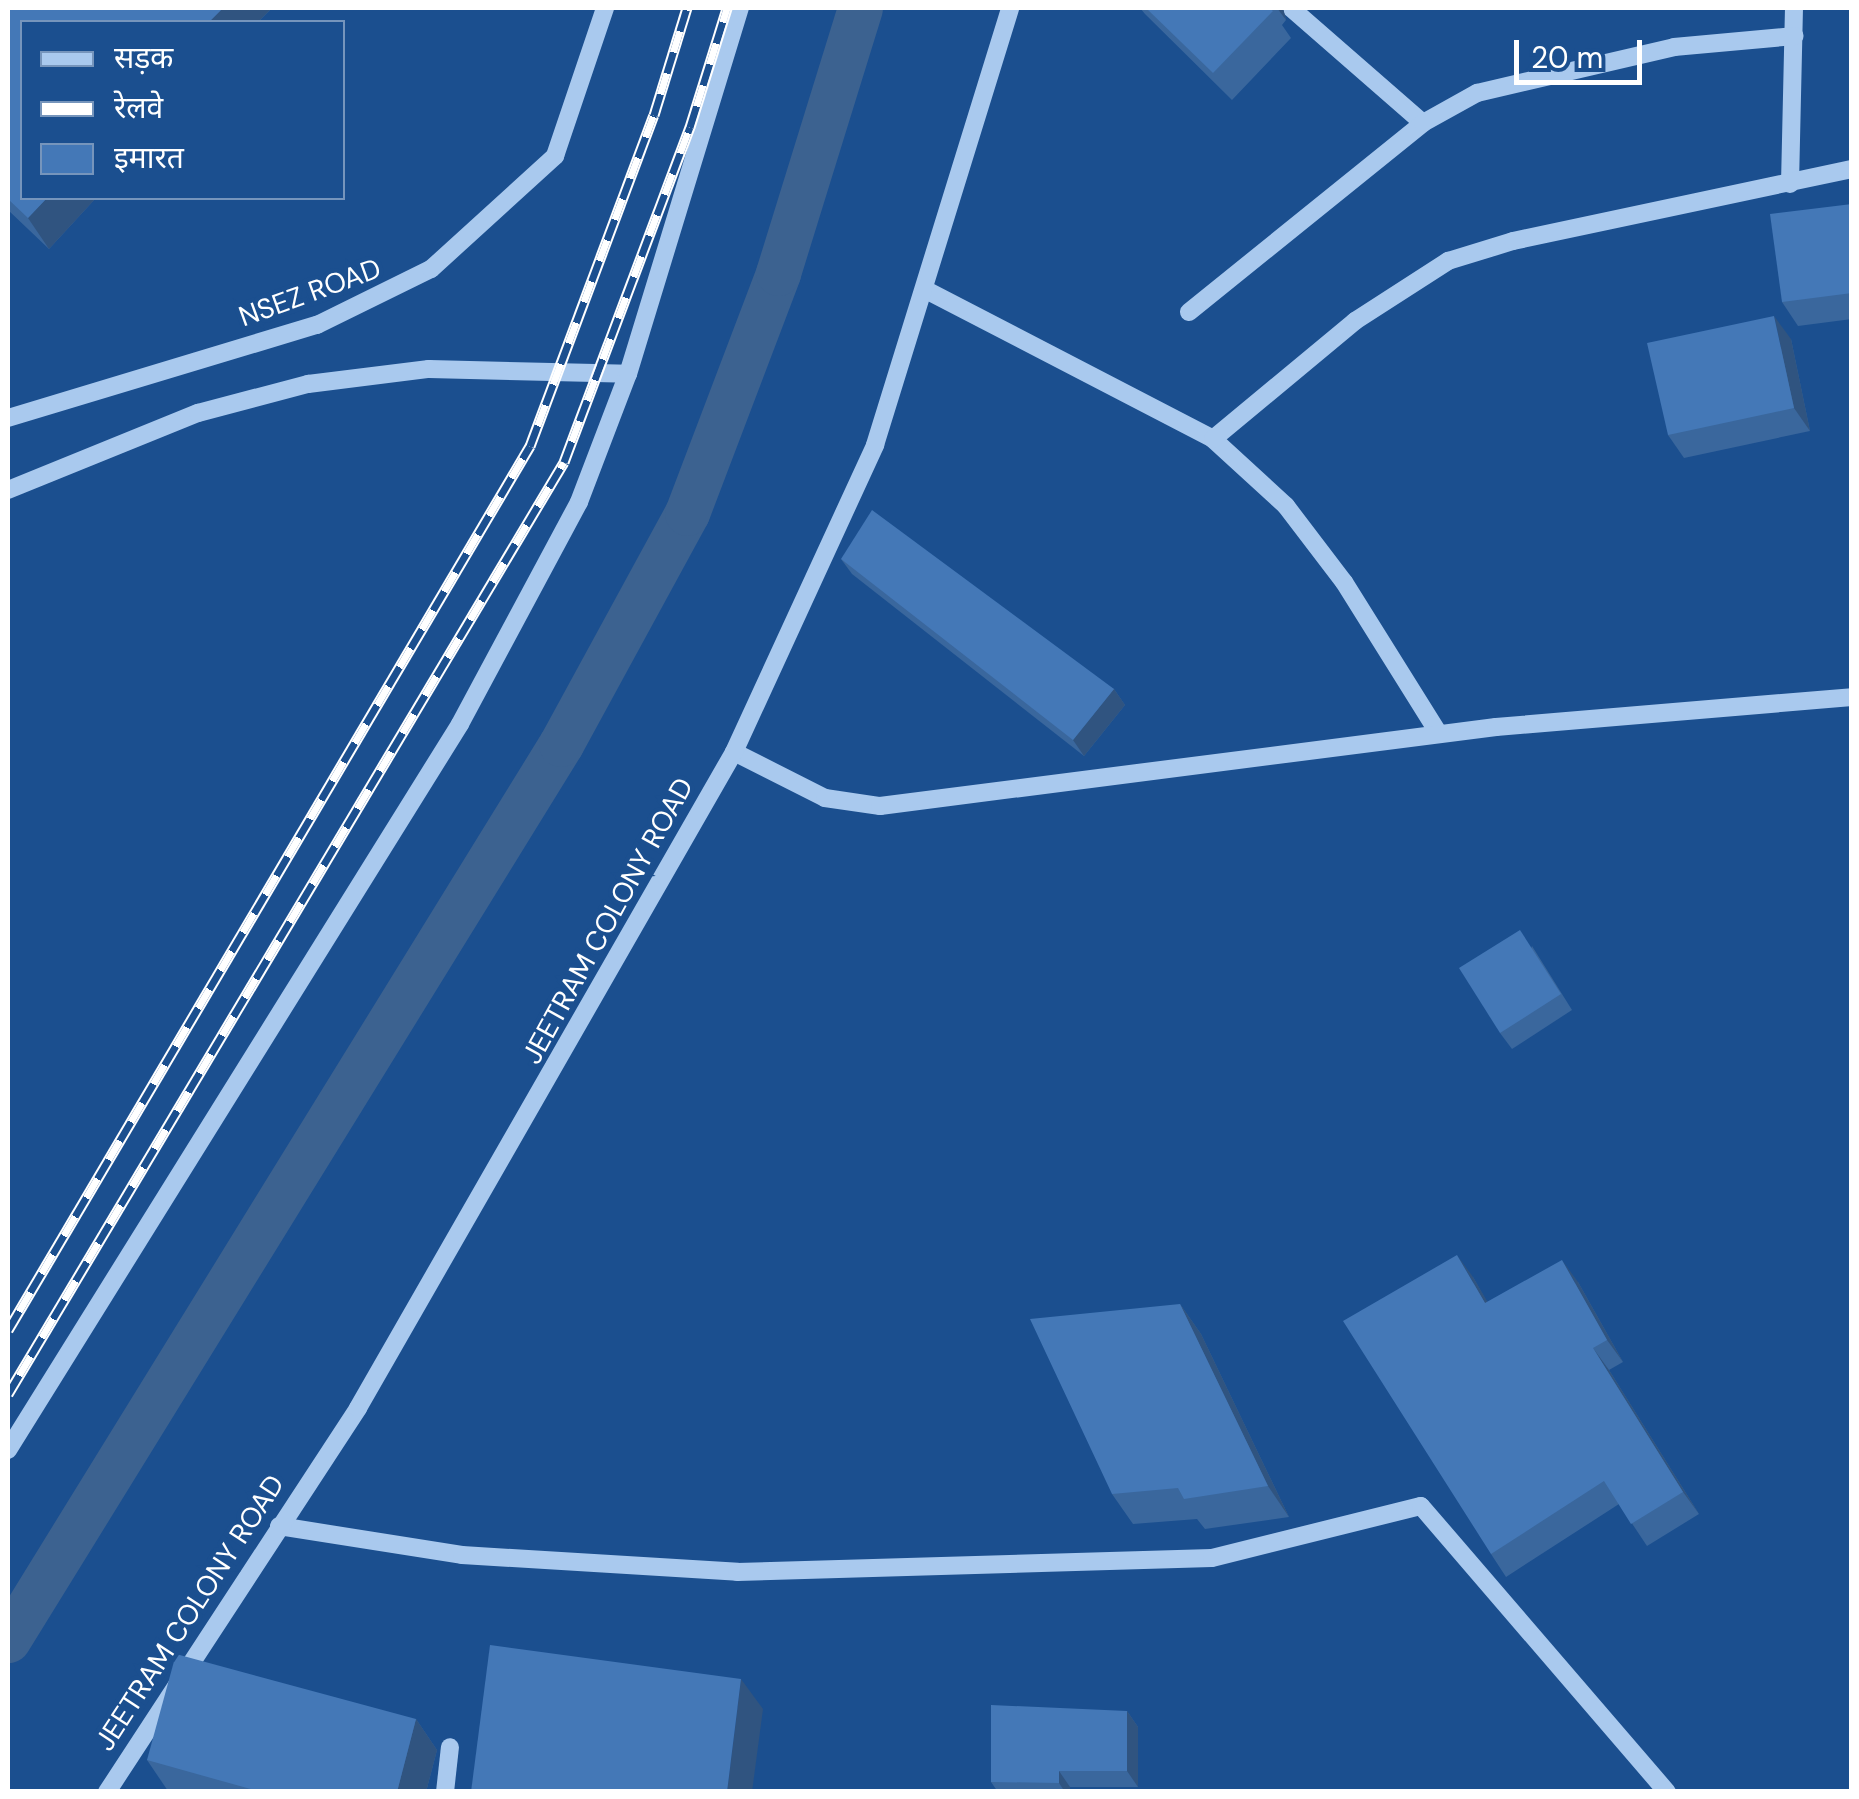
<!DOCTYPE html>
<html>
<head>
<meta charset="utf-8">
<style>
  body { margin:0 }
  #map { position:relative; width:1859px; height:1799px; overflow:hidden; background:#1b4f8f; font-family:"DM Sans","Noto Sans Devanagari",sans-serif }
  div>[style] { position:absolute }
  .canal>* { height:45px; margin:-22.5px; padding:0 22.5px; transform-origin:22.5px; border-radius:22.5px; background:#3c6290 }
  .minor>* { height:18px; margin:-9px; padding:0 9px; transform-origin:9px; border-radius:9px; background:#a9c9ee }
  .rail>* { height:11px; margin-top:-5.5px; transform-origin:0; background:repeating-linear-gradient(90deg,#1b4f8f 0 22px,#fff 0 44px); box-sizing:border-box; border-block:2px solid #fff }
  .wall>* { inset:0; background:#3a679d }
  .shaded-wall>* { inset:0; background:#305480 }
  .building>* { inset:0; background:#4478b7 }
  span { translate:-50% -50%; white-space:nowrap; text-align:center; line-height:1.15; -webkit-text-stroke:9px #1b4f8f; paint-order:stroke }
  .street-label { font-size:28px; color:#fff }
  .frame { position:absolute; inset:0; border:10px solid #fff; pointer-events:none }
  .legend { position:absolute; left:20px; top:20px; width:325px; height:180px; box-sizing:border-box; background:#1b4f8f; border:2px solid #7695bc; margin:0; padding:12px 18px; list-style:none; font-size:30px; color:#fff }
  .legend li { display:flex; align-items:center; gap:20px; height:50px }
  .legend b { width:50px; border:2px solid #7695bc }
  .scale { position:absolute; left:1514px; top:40px; width:128px; height:45px; box-sizing:border-box; border:5px solid #fff; border-top:0; padding-left:12px; font-size:30px; line-height:35px; white-space:nowrap; color:#fff; -webkit-text-stroke:8px #1b4f8f; paint-order:stroke }
</style>
</head>
<body>
<div id="map">
  <div class="canal">
    <i style="left:8px;top:1640px;width:1053px;rotate:-58.32deg"></i>
    <i style="left:561px;top:744px;width:263px;rotate:-61.4deg"></i>
    <i style="left:687px;top:513px;width:257px;rotate:-69.2deg"></i>
    <i style="left:778px;top:273px;width:277px;rotate:-72.8deg"></i>
  </div>
  <div class="minor">
    <i style="left:1291px;top:8px;width:175px;rotate:41.1deg"></i>
    <i style="left:1790px;top:184px;width:176px;rotate:-88.7deg"></i>
    <i style="left:924px;top:289px;width:326px;rotate:27.4deg"></i>
    <i style="left:1213px;top:439px;width:99px;rotate:42.5deg"></i>
    <i style="left:1286px;top:506px;width:96px;rotate:52.7deg"></i>
    <i style="left:1344px;top:582px;width:179px;rotate:58deg"></i>
    <i style="left:1189px;top:312px;width:301px;rotate:-38.9deg"></i>
    <i style="left:1423px;top:123px;width:62px;rotate:-29.1deg"></i>
    <i style="left:1477px;top:93px;width:202px;rotate:-13.1deg"></i>
    <i style="left:1674px;top:47px;width:121px;rotate:-5.2deg"></i>
    <i style="left:8px;top:418px;width:323px;rotate:-16.8deg"></i>
    <i style="left:317px;top:325px;width:127px;rotate:-26.2deg"></i>
    <i style="left:431px;top:269px;width:168px;rotate:-42.3deg"></i>
    <i style="left:555px;top:156px;width:156px;rotate:-71.3deg"></i>
    <i style="left:1213px;top:439px;width:185px;rotate:-39.7deg"></i>
    <i style="left:1355px;top:321px;width:111px;rotate:-32.8deg"></i>
    <i style="left:1448px;top:261px;width:68px;rotate:-17.1deg"></i>
    <i style="left:1513px;top:241px;width:347px;rotate:-12deg"></i>
    <i style="left:8px;top:490px;width:205px;rotate:-22.1deg"></i>
    <i style="left:198px;top:413px;width:114px;rotate:-14.8deg"></i>
    <i style="left:308px;top:384px;width:122px;rotate:-7.1deg"></i>
    <i style="left:429px;top:369px;width:199px;rotate:1.4deg"></i>
    <i style="left:734px;top:752px;width:102px;rotate:26.8deg"></i>
    <i style="left:825px;top:798px;width:56px;rotate:8.3deg"></i>
    <i style="left:880px;top:806px;width:621px;rotate:-7.31deg"></i>
    <i style="left:1496px;top:727px;width:357px;rotate:-4.8deg"></i>
    <i style="left:8px;top:1450px;width:855px;rotate:-58.09deg"></i>
    <i style="left:460px;top:724px;width:252px;rotate:-61.8deg"></i>
    <i style="left:579px;top:502px;width:137px;rotate:-69.1deg"></i>
    <i style="left:628px;top:374px;width:383px;rotate:-73deg"></i>
    <i style="left:279px;top:1526px;width:185px;rotate:9deg"></i>
    <i style="left:462px;top:1555px;width:276px;rotate:3.5deg"></i>
    <i style="left:737px;top:1572px;width:475px;rotate:-1.7deg"></i>
    <i style="left:1212px;top:1558px;width:215px;rotate:-14deg"></i>
    <i style="left:1421px;top:1506px;width:377px;rotate:49.3deg"></i>
    <i style="left:107px;top:1792px;width:459px;rotate:-56.8deg"></i>
    <i style="left:358px;top:1408px;width:756px;rotate:-60.18deg"></i>
    <i style="left:734px;top:752px;width:338px;rotate:-65.3deg"></i>
    <i style="left:875px;top:445px;width:457px;rotate:-72.8deg"></i>
    <i style="left:445px;top:1792px;width:45px;rotate:-83.7deg"></i>
  </div>
  <div class="rail">
    <i style="left:8px;top:1330px;width:1027px;rotate:-59.44deg"></i>
    <i style="left:530px;top:446px;width:353px;rotate:-69.5deg"></i>
    <i style="left:654px;top:115px;width:112px;rotate:-72.9deg"></i>
    <i style="left:8px;top:1394px;width:1085px;rotate:-59.18deg"></i>
    <i style="left:564px;top:462px;width:358px;rotate:-69.4deg"></i>
    <i style="left:690px;top:127px;width:125px;rotate:-72.7deg"></i>
  </div>
  <div class="wall">
    <i style="clip-path:polygon(8px 8px,272px 8px,258px 22px,22px 22px,22px 198px,96px 198px,49px 249px,8px 210px)"></i>
    <i style="clip-path:polygon(1140px 8px,1283px 8px,1286px 20px,1282px 25px,1291px 38px,1232px 100px,1145px 14px)"></i>
    <i style="clip-path:polygon(1852px 204px,1852px 319px,1798px 326px,1782px 302px)"></i>
    <i style="clip-path:polygon(1791px 339px,1810px 431px,1684px 458px,1668px 435px)"></i>
    <i style="clip-path:polygon(841px 559px,1114px 689px,1125px 705px,1084px 756px,852px 574px)"></i>
    <i style="clip-path:polygon(1532px 946px,1572px 1010px,1512px 1049px,1500px 1033px)"></i>
    <i style="clip-path:polygon(1473px 1277px,1487px 1302px,1578px 1282px,1623px 1362px,1609px 1370px,1699px 1514px,1647px 1546px,1619px 1504px,1506px 1577px,1491px 1554px)"></i>
    <i style="clip-path:polygon(1180px 1304px,1201px 1334px,1289px 1517px,1205px 1529px,1197px 1519px,1133px 1524px,1112px 1494px)"></i>
    <i style="clip-path:polygon(1127px 1711px,1138px 1727px,1138px 1787px,1070px 1787px,1070px 1792px,998px 1792px,991px 1782px)"></i>
    <i style="clip-path:polygon(416px 1719px,437px 1750px,426px 1792px,170px 1792px,168px 1791px,147px 1760px)"></i>
  </div>
  <div class="shaded-wall">
    <i style="clip-path:polygon(223px 8px,272px 8px,258px 22px,209px 22px)"></i>
    <i style="clip-path:polygon(1277px 8px,1283px 8px,1286px 20px)"></i>
    <i style="clip-path:polygon(47px 198px,96px 198px,49px 249px,28px 218px)"></i>
    <i style="clip-path:polygon(1774px 316px,1791px 339px,1810px 431px,1794px 408px)"></i>
    <i style="clip-path:polygon(1114px 689px,1125px 705px,1084px 756px,1073px 740px)"></i>
    <i style="clip-path:polygon(1457px 1255px,1473px 1277px,1501px 1325px,1485px 1303px)"></i>
    <i style="clip-path:polygon(1562px 1260px,1578px 1282px,1623px 1362px,1607px 1340px)"></i>
    <i style="clip-path:polygon(1180px 1304px,1201px 1334px,1289px 1517px,1268px 1486px)"></i>
    <i style="clip-path:polygon(1593px 1348px,1609px 1370px,1699px 1514px,1683px 1492px)"></i>
    <i style="clip-path:polygon(741px 1679px,763px 1709px,752px 1792px,727px 1792px)"></i>
    <i style="clip-path:polygon(1127px 1711px,1138px 1727px,1138px 1787px,1127px 1771px)"></i>
    <i style="clip-path:polygon(416px 1719px,437px 1750px,426px 1792px,397px 1792px)"></i>
    <i style="clip-path:polygon(1059px 1771px,1070px 1787px,1070px 1792px,1065px 1792px,1059px 1783px)"></i>
  </div>
  <div class="building">
    <i style="clip-path:polygon(8px 8px,223px 8px,209px 22px,22px 22px,22px 198px,47px 198px,28px 218px,8px 199px)"></i>
    <i style="clip-path:polygon(1146px 8px,1269px 8px,1273px 11px,1213px 73px)"></i>
    <i style="clip-path:polygon(1852px 204px,1852px 293px,1782px 302px,1770px 214px)"></i>
    <i style="clip-path:polygon(1774px 316px,1794px 408px,1668px 435px,1647px 343px)"></i>
    <i style="clip-path:polygon(872px 510px,1114px 689px,1073px 740px,841px 559px)"></i>
    <i style="clip-path:polygon(1520px 930px,1561px 994px,1500px 1033px,1459px 968px)"></i>
    <i style="clip-path:polygon(1457px 1255px,1485px 1303px,1562px 1260px,1607px 1340px,1593px 1348px,1683px 1492px,1631px 1524px,1604px 1481px,1491px 1554px,1343px 1321px)"></i>
    <i style="clip-path:polygon(1180px 1304px,1268px 1486px,1184px 1499px,1178px 1488px,1112px 1494px,1030px 1319px)"></i>
    <i style="clip-path:polygon(490px 1645px,741px 1679px,727px 1792px,471px 1792px)"></i>
    <i style="clip-path:polygon(176px 1654px,416px 1719px,397px 1792px,261px 1792px,147px 1760px)"></i>
    <i style="clip-path:polygon(991px 1705px,1127px 1711px,1127px 1771px,1059px 1771px,1059px 1783px,991px 1782px)"></i>
  </div>
  <div class="street-label">
    <span style="left:310px;top:293px;rotate:-20deg">NSEZ ROAD</span>
    <span style="left:608px;top:921px;rotate:-61deg">JEETRAM COLONY ROAD</span>
    <span style="left:190px;top:1613px;rotate:-57deg">JEETRAM COLONY ROAD</span>
  </div>
  <div class="frame"></div>
  <ul class="legend">
  <li><b style="height:12px;background:#a9c9ee"></b>सड़क</li>
  <li><b style="height:12px;background:#fff"></b>रेलवे</li>
  <li><b style="height:28px;background:#4478b7"></b>इमारत</li>
  </ul>
  <div class="scale">20 m</div>
</div>
</body>
</html>
